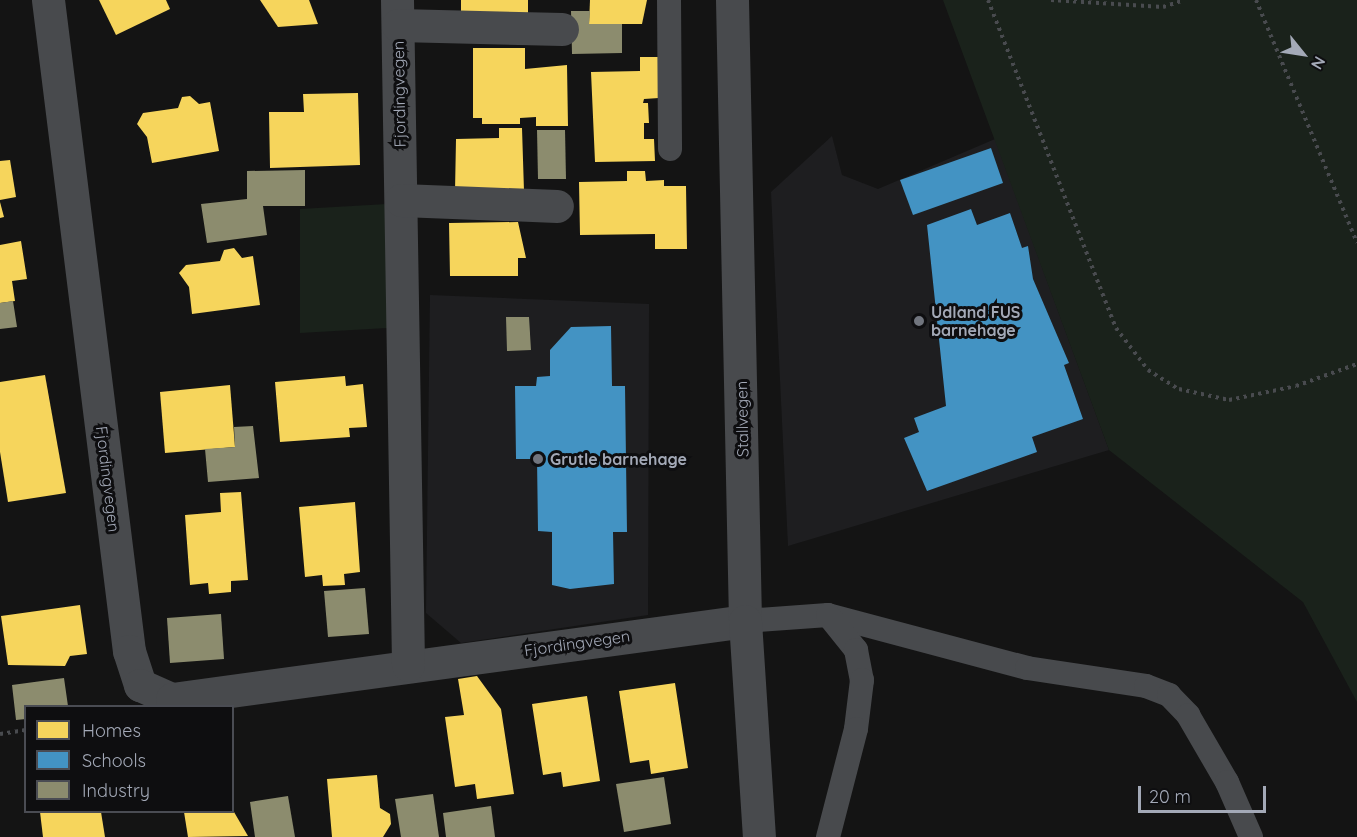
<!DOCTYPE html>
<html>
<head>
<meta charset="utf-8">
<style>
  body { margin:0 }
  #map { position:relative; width:1357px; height:837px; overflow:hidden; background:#141414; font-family:Quicksand,sans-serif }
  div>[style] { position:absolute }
  .built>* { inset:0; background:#1e1e20 }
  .green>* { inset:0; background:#1a221b }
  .homes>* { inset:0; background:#f6d55c }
  .schools>* { inset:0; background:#4393c3 }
  .industry>* { inset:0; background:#8c8c6e }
  .path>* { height:4px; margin-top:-2px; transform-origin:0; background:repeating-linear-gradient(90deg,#494b4f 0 3px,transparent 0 7.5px) }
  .service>* { height:24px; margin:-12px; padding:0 12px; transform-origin:12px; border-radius:12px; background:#484a4d }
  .minor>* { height:33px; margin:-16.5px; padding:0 16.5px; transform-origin:16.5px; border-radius:16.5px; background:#484a4d }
  .tertiary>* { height:33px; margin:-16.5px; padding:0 16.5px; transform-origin:16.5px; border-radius:16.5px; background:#484a4d }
  .dots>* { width:16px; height:16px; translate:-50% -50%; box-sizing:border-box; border:3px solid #0e0e10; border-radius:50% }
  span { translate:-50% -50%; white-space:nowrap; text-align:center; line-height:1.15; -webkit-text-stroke:6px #0e0e10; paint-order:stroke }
  .street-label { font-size:16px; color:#a3a9b7 }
  .poi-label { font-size:16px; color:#a3a9b7; font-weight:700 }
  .left { translate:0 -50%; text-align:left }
  .legend { position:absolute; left:24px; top:705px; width:210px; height:108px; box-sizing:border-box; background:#0e0e10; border:2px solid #4a4c53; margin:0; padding:8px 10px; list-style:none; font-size:18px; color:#a3a9b7 }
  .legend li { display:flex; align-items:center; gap:12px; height:30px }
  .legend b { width:30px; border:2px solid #4a4c53 }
  .north { position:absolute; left:1273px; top:24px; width:60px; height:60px; -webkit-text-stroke:4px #0e0e10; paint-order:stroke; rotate:120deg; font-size:16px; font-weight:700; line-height:24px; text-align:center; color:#a3a9b7 }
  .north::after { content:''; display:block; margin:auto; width:21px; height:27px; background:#a3a9b7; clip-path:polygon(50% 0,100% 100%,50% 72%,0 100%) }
  .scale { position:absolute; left:1138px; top:786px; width:128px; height:27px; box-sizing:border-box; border:3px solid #a3a9b7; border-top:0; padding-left:8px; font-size:18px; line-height:21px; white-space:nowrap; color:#a3a9b7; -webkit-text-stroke:4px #0e0e10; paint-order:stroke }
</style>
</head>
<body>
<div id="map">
  <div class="built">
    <i style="clip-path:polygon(832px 136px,842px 175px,878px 189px,995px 139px,1109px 450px,788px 546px,771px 192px)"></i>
    <i style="clip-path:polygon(430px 295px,649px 304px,648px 615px,461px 643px,426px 613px)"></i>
  </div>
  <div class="green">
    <i style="clip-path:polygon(943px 0,1357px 0,1357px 702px,1303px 602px,1109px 450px)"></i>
    <i style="clip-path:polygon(387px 204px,387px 328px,300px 333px,300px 209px)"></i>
  </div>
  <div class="homes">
    <i style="clip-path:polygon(99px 0,166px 0,170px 9px,116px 35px)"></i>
    <i style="clip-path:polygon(260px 0,309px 0,318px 24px,278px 27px)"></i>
    <i style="clip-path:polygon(461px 0,528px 0,528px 14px,461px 15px)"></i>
    <i style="clip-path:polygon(590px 0,647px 0,642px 24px,589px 24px)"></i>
    <i style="clip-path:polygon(473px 48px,525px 48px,525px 69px,567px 65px,568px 126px,536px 126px,536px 117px,520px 118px,520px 124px,482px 124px,482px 118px,473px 118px)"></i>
    <i style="clip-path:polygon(640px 57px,659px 57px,659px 98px,644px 99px,643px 103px,648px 103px,649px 123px,644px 123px,644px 139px,654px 139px,655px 161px,595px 162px,591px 72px,640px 71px)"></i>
    <i style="clip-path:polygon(358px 93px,360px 165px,270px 168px,269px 112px,304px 112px,303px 94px)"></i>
    <i style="clip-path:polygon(190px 96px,199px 104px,210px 102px,219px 151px,152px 163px,147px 137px,137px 124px,143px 113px,178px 108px,182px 97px)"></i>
    <i style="clip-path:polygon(499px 128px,522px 128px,524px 191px,455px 191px,456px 139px,499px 138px)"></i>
    <i style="clip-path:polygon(10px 160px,16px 197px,0 200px,0 161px)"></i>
    <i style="clip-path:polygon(627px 171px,645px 171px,646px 181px,664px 180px,664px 186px,686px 186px,687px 249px,655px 249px,655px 234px,580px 235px,579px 182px,627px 181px)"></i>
    <i style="clip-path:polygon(0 202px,4px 217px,0 218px)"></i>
    <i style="clip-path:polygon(518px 222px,526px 258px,518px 258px,518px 276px,450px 276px,449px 223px)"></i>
    <i style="clip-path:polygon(21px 241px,27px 279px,12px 281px,15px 301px,0 303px,0 245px)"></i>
    <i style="clip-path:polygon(234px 248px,242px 258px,253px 256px,260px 305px,192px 314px,189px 287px,179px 273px,186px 265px,220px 261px,224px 250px)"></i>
    <i style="clip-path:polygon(45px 375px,66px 493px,8px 502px,0 452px,0 382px)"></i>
    <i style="clip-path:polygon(345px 376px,346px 386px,363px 384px,367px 427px,349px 428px,350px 437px,280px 442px,275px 382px)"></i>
    <i style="clip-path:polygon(230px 385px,235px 447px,165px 453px,160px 392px)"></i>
    <i style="clip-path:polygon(241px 492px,248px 580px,231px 581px,231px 592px,209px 594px,208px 583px,190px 585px,185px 515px,221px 512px,220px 493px)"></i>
    <i style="clip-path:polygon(355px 502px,360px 572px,344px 574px,345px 585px,323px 586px,322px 575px,305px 577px,299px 507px)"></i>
    <i style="clip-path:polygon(80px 605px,87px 654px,70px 656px,65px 666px,8px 665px,1px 616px)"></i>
    <i style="clip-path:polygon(477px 676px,501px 709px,514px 794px,477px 799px,475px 784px,455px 787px,445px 717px,464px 715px,458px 679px)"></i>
    <i style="clip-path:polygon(675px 683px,688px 768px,651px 774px,649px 760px,630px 763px,619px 691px)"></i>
    <i style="clip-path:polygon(587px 696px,600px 781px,563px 787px,561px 772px,543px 775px,532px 704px)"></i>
    <i style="clip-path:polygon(377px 775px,380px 808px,390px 814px,391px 824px,383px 837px,332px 837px,327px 779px)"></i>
    <i style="clip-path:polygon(40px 812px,101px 812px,105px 837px,43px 837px)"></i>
    <i style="clip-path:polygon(184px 812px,234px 812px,248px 836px,188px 837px)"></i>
  </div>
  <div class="schools">
    <i style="clip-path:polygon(991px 148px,1003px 183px,913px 215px,900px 180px)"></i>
    <i style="clip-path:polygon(971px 209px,977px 225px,1010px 213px,1022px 248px,1028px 246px,1033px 279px,1069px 363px,1064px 365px,1083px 419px,1032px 437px,1037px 452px,927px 491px,904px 438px,919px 432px,914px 418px,946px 406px,927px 225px)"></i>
    <i style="clip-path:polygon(611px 326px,612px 386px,625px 386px,627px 532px,613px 532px,614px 584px,570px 589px,552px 585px,552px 532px,538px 531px,537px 459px,516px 459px,515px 386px,536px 386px,537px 377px,550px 376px,550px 350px,571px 327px)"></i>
  </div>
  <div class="industry">
    <i style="clip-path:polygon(571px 11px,590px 11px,589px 24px,622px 24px,622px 53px,572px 54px)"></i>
    <i style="clip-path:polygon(537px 130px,565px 130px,566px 179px,538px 179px)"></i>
    <i style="clip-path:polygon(305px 170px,305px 206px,263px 206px,267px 235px,207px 243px,201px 204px,247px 199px,247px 171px)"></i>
    <i style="clip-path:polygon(13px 301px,17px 327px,0 329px,0 303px)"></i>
    <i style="clip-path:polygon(506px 317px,529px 317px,531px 350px,507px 351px)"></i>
    <i style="clip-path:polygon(253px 426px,259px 478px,208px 482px,205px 449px,235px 447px,234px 427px)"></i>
    <i style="clip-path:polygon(365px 588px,369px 634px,328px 637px,324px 591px)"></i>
    <i style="clip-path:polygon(221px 614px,224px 659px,170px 663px,167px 618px)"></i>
    <i style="clip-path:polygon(64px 678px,68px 706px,26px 706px,26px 719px,16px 720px,12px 685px)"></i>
    <i style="clip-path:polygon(664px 777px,671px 824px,624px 832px,616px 784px)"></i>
    <i style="clip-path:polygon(433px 794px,439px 837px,401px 837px,395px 799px)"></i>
    <i style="clip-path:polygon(288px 796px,295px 837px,255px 837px,250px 802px)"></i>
    <i style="clip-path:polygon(491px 806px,495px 837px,446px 837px,443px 813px)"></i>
  </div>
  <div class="path">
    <i style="left:988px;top:0;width:352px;rotate:68.7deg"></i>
    <i style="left:1116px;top:328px;width:53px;rotate:52.7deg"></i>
    <i style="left:1148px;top:370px;width:36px;rotate:32deg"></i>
    <i style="left:1179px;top:389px;width:51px;rotate:12.4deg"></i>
    <i style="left:1229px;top:400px;width:68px;rotate:-11.8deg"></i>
    <i style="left:1296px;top:386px;width:65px;rotate:-19.8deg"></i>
    <i style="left:1051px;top:0;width:112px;rotate:3.6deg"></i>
    <i style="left:1163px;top:7px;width:22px;rotate:-18deg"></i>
    <i style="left:1256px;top:0;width:263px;rotate:67.4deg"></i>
    <i style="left:0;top:734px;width:26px;rotate:-9deg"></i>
  </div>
  <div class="service">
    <i style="left:669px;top:0;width:149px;rotate:89.6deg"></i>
    <i style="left:828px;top:615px;width:206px;rotate:14.9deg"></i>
    <i style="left:1027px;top:668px;width:120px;rotate:8.6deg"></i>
    <i style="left:1146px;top:686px;width:25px;rotate:21deg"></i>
    <i style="left:1169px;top:695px;width:28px;rotate:46deg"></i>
    <i style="left:1188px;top:715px;width:78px;rotate:59.8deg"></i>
    <i style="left:1227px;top:782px;width:60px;rotate:66.4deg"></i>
    <i style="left:745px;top:621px;width:83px;rotate:-4.1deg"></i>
    <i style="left:828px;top:615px;width:45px;rotate:51.3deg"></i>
    <i style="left:856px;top:650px;width:31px;rotate:79deg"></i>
    <i style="left:862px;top:680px;width:49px;rotate:97deg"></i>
    <i style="left:856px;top:729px;width:112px;rotate:104.5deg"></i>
  </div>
  <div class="minor">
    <i style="left:48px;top:0;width:656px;rotate:82.91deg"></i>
    <i style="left:129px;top:651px;width:36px;rotate:72deg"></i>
    <i style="left:140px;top:685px;width:35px;rotate:24deg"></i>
    <i style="left:172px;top:699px;width:578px;rotate:-7.75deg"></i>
    <i style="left:397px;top:0;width:665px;rotate:89.05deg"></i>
    <i style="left:398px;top:25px;width:164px;rotate:1.4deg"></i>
    <i style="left:401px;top:200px;width:156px;rotate:2.2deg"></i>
  </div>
  <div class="tertiary">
    <i style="left:732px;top:0;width:621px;rotate:88.8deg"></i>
    <i style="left:745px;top:621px;width:216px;rotate:86.3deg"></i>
  </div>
  <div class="dots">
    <i style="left:919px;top:321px;background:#71757e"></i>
    <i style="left:538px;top:459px;background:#71757e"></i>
  </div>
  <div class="street-label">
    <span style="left:399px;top:94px;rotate:-91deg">Fjordingvegen</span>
    <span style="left:742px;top:419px;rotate:-91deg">Stallvegen</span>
    <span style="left:108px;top:479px;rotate:83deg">Fjordingvegen</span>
    <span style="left:577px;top:643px;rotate:-8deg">Fjordingvegen</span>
  </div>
  <div class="poi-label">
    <span class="left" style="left:931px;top:321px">Udland FUS<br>barnehage</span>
    <span class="left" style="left:550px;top:459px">Grutle barnehage</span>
  </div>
  <ul class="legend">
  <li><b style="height:16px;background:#f6d55c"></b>Homes</li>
  <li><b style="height:16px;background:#4393c3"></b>Schools</li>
  <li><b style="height:16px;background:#8c8c6e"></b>Industry</li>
  </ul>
  <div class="north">N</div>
  <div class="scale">20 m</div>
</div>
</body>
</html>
